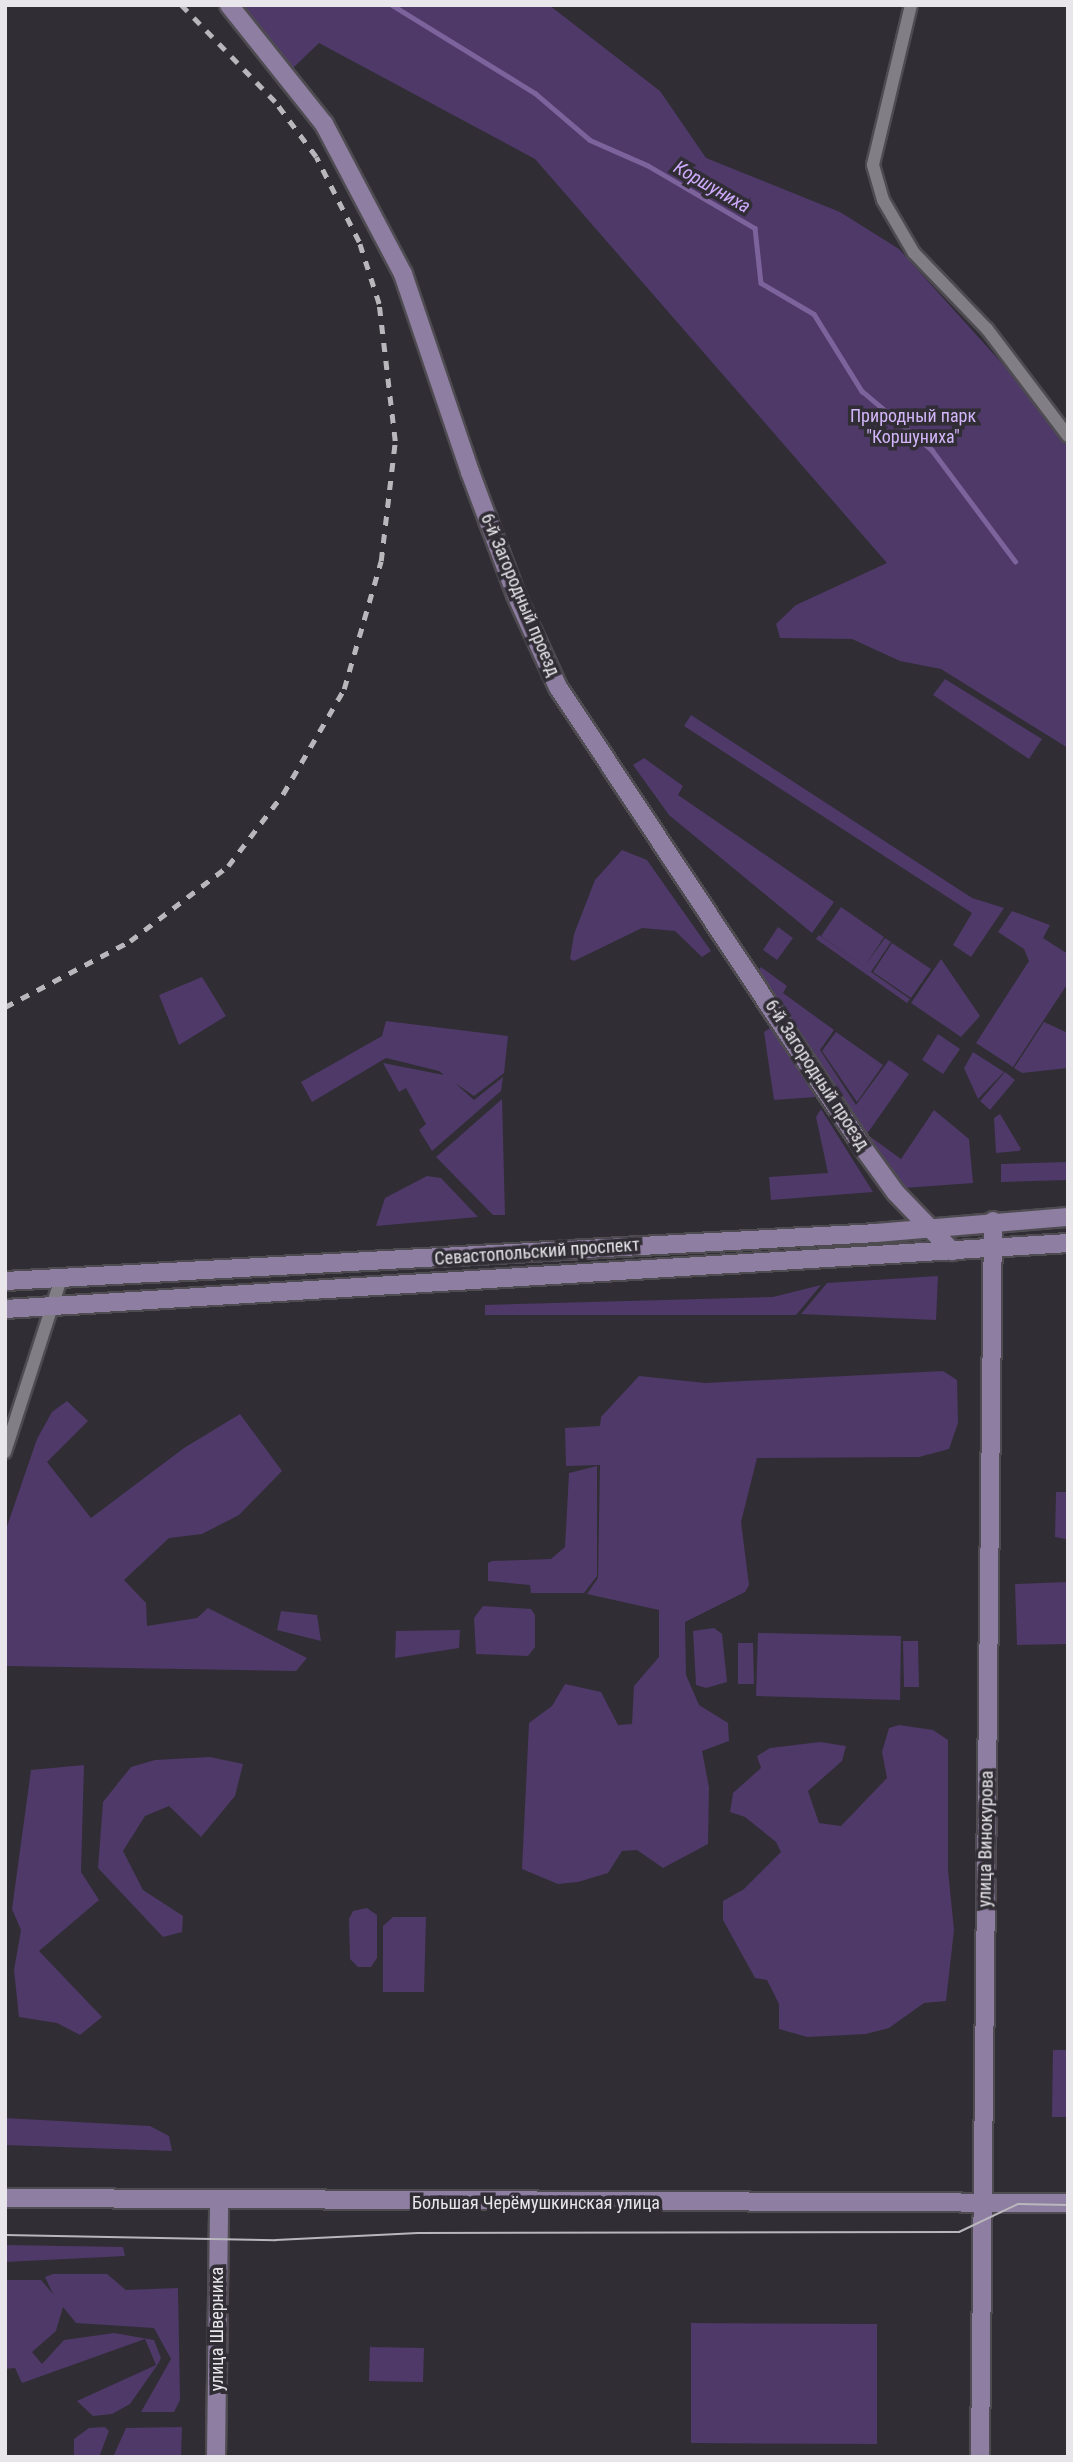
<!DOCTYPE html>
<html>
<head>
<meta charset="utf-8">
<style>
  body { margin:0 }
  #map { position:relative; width:1073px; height:2462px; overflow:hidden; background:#302d34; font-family:"Roboto Condensed",sans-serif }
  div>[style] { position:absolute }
  .green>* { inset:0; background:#4e3968 }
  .stream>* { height:4.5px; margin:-2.25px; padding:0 2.25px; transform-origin:2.25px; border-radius:2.25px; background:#7c639b }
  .roads { filter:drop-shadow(2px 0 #4e4b51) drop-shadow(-2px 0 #4e4b51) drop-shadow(0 2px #4e4b51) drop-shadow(0 -2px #4e4b51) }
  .street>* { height:12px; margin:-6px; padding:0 6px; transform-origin:6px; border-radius:6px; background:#817e85 }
  .secondary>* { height:18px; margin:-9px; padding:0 9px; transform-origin:9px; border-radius:9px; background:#8e7ea2 }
  .tram>* { height:2px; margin:-1px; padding:0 1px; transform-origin:1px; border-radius:1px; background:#b9b7bc }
  .rail>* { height:4.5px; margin-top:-2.25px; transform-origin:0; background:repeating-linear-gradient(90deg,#b9b7bc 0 9px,transparent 0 18px) }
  span { translate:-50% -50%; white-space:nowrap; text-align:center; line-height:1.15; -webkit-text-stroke:7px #302d34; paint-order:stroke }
  .park-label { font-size:18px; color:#d3b6f9 }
  .street-label { font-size:18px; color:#e8e6eb }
  .water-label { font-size:19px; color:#d0acff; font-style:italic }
  .frame { position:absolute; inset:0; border:7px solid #e8e6eb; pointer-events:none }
</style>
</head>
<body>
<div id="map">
  <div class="green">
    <i style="clip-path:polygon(221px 5px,549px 5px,660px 91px,706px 158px,840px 212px,899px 249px,1008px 370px,1068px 445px,1068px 748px,941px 669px,900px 661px,852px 639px,780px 638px,776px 624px,796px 605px,887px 563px,535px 159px,319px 43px,293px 68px)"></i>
    <i style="clip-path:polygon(945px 679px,1042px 739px,1029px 759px,933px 695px)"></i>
    <i style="clip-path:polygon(691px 715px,972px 898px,1004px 908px,971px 957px,953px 945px,972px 913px,684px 726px)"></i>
    <i style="clip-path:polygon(644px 758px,683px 786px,678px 795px,834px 902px,812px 933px,669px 815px,633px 765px)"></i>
    <i style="clip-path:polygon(622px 850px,647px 860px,711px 951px,702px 957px,675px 931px,642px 928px,574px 961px,570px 959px,574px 934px,595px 880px)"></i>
    <i style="clip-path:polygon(841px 907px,884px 937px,866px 964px,885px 938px,891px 942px,871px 972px,910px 999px,907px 1003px,816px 939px,819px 935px,865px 967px,821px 936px)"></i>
    <i style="clip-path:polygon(1012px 911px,1050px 925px,1043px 938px,1068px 954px,1068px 983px,1013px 1067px,976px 1043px,1029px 961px,1024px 949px,998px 932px)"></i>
    <i style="clip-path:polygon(778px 927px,793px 938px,777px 960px,763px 950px)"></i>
    <i style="clip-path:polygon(892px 943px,931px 969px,911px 998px,873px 972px)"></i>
    <i style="clip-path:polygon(941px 959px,980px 1016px,961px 1037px,911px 1003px)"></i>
    <i style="clip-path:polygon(761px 967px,787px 986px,783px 993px,834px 1030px,820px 1050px,856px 1105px,889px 1060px,909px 1074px,862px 1141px,755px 975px)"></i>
    <i style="clip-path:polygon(202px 977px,226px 1016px,179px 1045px,159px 995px)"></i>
    <i style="clip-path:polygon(386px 1021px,508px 1036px,504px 1073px,474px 1096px,455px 1083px,474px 1100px,503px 1077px,501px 1091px,432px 1151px,419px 1130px,426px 1124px,406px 1088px,399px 1092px,383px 1063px,444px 1075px,439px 1071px,386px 1058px,312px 1102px,301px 1082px,382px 1036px)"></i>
    <i style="clip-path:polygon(1044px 1022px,1068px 1033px,1068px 1068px,1022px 1073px,1014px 1068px)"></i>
    <i style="clip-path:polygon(772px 1027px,815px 1097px,774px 1100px,764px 1032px)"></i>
    <i style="clip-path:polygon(836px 1032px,883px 1065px,857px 1102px,822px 1051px)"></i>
    <i style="clip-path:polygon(938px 1034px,960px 1049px,943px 1074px,922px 1060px)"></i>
    <i style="clip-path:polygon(973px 1052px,1004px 1072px,978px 1099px,964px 1068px)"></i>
    <i style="clip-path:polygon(1005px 1072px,1015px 1080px,990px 1110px,980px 1101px)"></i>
    <i style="clip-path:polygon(502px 1099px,505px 1215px,493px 1215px,436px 1157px)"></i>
    <i style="clip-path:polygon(821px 1109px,873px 1192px,771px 1200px,769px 1177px,828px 1173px,816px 1117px)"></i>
    <i style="clip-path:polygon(934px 1110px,969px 1139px,973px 1183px,904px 1188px,863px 1142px,868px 1135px,901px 1159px)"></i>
    <i style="clip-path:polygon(1000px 1114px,1021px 1149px,1019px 1151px,996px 1153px,994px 1118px)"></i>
    <i style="clip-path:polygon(1067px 1162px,1068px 1180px,1001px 1182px,1001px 1164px)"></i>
    <i style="clip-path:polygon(427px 1176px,441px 1178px,478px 1217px,376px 1226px,385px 1198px)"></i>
    <i style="clip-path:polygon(938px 1276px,936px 1320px,801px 1314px,827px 1283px)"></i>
    <i style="clip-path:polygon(821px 1285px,796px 1315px,485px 1315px,485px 1305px,773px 1297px)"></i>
    <i style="clip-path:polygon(943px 1371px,957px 1380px,958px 1423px,949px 1449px,919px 1457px,757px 1458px,741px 1522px,749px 1585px,745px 1592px,685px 1622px,686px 1675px,699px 1705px,728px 1723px,729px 1741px,702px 1751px,709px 1787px,708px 1844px,663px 1868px,637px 1850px,622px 1851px,608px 1873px,578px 1882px,558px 1884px,522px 1869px,529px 1723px,552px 1706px,565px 1684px,601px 1692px,618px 1725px,632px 1724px,634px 1686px,659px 1657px,659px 1610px,587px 1594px,598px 1578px,600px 1465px,566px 1466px,565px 1428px,600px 1426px,601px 1417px,639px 1376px,705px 1383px)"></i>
    <i style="clip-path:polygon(67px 1401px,88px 1421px,47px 1462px,91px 1518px,184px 1448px,240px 1414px,282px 1471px,239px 1515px,202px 1534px,169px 1538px,124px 1580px,146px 1603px,147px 1626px,197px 1618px,208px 1608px,307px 1658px,296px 1671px,5px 1666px,5px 1532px,37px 1439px,52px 1412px)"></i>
    <i style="clip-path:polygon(597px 1466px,597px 1576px,584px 1593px,531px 1593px,530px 1585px,488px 1581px,488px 1563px,492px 1561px,551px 1559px,565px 1547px,569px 1473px)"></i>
    <i style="clip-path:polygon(1068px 1481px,1068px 1539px,1065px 1539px,1055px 1537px,1056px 1492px,1067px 1492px)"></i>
    <i style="clip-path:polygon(1068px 1582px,1068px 1644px,1017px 1645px,1015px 1584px)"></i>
    <i style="clip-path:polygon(483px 1606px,531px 1609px,535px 1615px,535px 1647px,528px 1656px,476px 1654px,474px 1618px)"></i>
    <i style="clip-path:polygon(281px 1611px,317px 1615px,321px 1641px,277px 1630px)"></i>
    <i style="clip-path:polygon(714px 1628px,722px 1634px,727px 1682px,706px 1688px,696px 1685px,693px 1631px)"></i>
    <i style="clip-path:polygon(460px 1630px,459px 1648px,395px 1658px,396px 1631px)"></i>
    <i style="clip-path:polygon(758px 1633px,901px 1636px,900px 1700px,756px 1696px)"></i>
    <i style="clip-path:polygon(903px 1641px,918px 1641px,919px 1687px,904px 1687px)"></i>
    <i style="clip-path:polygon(738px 1643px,753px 1643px,754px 1684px,738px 1684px)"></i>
    <i style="clip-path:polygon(899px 1725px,933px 1730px,948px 1740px,948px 1870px,954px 1930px,946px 2001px,924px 2003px,889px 2028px,866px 2034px,807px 2037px,779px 2029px,779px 2004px,767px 1980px,755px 1978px,723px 1920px,723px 1901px,744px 1889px,781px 1852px,776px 1842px,745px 1817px,730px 1812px,733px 1793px,761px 1768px,757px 1756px,770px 1748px,820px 1742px,846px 1746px,842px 1761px,808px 1791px,819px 1823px,841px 1826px,887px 1778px,882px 1752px,889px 1728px)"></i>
    <i style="clip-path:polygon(210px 1757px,243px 1764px,235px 1796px,201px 1837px,169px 1806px,145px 1816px,123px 1851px,143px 1890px,183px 1916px,182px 1932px,163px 1937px,98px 1868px,103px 1802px,131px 1767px,155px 1760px)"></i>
    <i style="clip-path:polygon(84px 1765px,81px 1872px,99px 1900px,39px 1951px,102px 2017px,80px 2035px,57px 2023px,19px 2017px,14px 1970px,21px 1930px,12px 1909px,31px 1770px)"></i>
    <i style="clip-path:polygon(367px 1908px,377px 1915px,377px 1958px,371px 1967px,358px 1967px,350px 1959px,349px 1919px,353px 1911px)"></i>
    <i style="clip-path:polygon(393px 1917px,426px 1917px,424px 1992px,383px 1992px,383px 1926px)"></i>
    <i style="clip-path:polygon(1053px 2050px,1068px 2050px,1068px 2117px,1052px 2117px)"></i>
    <i style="clip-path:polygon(5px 2118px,150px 2126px,169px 2136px,172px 2151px,5px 2145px)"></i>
    <i style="clip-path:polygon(5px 2245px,123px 2247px,125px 2256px,5px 2262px)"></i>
    <i style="clip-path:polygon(53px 2274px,107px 2274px,126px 2290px,178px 2288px,180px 2400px,174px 2412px,141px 2412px,171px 2359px,154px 2328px,76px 2323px,63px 2307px,56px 2331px,32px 2352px,42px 2364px,64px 2340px,114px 2333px,154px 2340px,161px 2358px,158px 2364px,130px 2404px,112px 2414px,93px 2416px,77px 2401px,156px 2365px,145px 2339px,22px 2383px,15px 2368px,5px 2369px,5px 2280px,41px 2280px,53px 2294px,45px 2277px)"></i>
    <i style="clip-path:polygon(691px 2323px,877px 2324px,877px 2444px,691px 2443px)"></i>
    <i style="clip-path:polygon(370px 2347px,424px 2348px,423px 2382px,369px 2381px)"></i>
    <i style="clip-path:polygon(105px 2427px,109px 2431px,99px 2457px,74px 2457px,74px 2439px,89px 2428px)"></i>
    <i style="clip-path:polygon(182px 2427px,181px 2457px,113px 2457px,126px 2428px)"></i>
  </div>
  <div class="stream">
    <i style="left:392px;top:5px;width:168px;rotate:31.6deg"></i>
    <i style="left:535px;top:93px;width:72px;rotate:40.5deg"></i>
    <i style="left:590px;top:140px;width:62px;rotate:23.7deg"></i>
    <i style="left:647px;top:165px;width:125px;rotate:30.3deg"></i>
    <i style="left:755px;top:228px;width:55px;rotate:83.8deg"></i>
    <i style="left:761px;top:283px;width:61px;rotate:30.3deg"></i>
    <i style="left:814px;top:314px;width:91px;rotate:58.1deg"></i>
    <i style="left:862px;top:391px;width:92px;rotate:40.1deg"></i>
    <i style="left:932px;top:450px;width:139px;rotate:53.2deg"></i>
  </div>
  <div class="roads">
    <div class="street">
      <i style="left:911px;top:5px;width:164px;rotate:103.4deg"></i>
      <i style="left:873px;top:165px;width:36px;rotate:74deg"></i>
      <i style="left:883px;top:200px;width:61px;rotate:59.7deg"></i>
      <i style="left:914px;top:253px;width:105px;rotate:46.2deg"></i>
      <i style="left:987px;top:329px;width:134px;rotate:52.9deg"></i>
      <i style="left:5px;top:1452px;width:182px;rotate:-72.1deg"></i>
    </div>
    <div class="secondary">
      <i style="left:229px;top:5px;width:152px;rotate:51.4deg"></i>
      <i style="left:324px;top:124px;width:170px;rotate:62.2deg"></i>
      <i style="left:403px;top:274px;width:209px;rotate:71.3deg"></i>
      <i style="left:470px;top:472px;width:131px;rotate:69.5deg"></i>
      <i style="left:516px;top:595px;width:101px;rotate:65.5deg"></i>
      <i style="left:558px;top:687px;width:554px;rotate:56.48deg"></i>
      <i style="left:864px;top:1149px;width:54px;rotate:54deg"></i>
      <i style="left:896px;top:1193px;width:81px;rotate:46deg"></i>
      <i style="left:5px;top:1281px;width:872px;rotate:-3.15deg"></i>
      <i style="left:876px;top:1233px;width:193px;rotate:-4.8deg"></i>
      <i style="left:5px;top:1309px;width:1065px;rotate:-3.55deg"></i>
      <i style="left:5px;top:2198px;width:1063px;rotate:0.27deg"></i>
      <i style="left:216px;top:2457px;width:255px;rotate:-89.3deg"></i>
      <i style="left:980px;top:2457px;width:1236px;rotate:-89.4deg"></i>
    </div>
  </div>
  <div class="tram">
    <i style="left:5px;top:2235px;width:271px;rotate:1.1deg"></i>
    <i style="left:276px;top:2240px;width:142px;rotate:-2.8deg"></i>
    <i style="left:418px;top:2233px;width:541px;rotate:-0.11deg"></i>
    <i style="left:959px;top:2232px;width:65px;rotate:-25.4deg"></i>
    <i style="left:1018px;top:2204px;width:50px;rotate:1.1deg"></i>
  </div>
  <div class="rail">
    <i style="left:5px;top:1007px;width:141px;rotate:-27.8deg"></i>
    <i style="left:130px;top:941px;width:123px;rotate:-37.4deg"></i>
    <i style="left:228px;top:866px;width:91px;rotate:-52.6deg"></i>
    <i style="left:283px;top:794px;width:121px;rotate:-59.8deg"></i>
    <i style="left:344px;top:689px;width:133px;rotate:-73.9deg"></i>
    <i style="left:381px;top:561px;width:121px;rotate:-83.3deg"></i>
    <i style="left:395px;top:441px;width:138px;rotate:-96.7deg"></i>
    <i style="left:379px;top:304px;width:65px;rotate:-107.9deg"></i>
    <i style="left:359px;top:242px;width:95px;rotate:-116.8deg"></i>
    <i style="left:316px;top:157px;width:69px;rotate:-126.7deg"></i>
    <i style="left:275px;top:102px;width:135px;rotate:-134.1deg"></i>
  </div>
  <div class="park-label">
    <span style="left:913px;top:427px">Природный парк<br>"Коршуниха"</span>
  </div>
  <div class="street-label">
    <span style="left:520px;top:595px;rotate:67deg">6-й Загородный проезд</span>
    <span style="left:817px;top:1075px;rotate:57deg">6-й Загородный проезд</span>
    <span style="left:537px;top:1252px;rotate:-4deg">Севастопольский проспект</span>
    <span style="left:986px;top:1839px;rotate:-89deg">улица Винокурова</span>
    <span style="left:536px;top:2203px">Большая Черёмушкинская улица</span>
    <span style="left:217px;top:2329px;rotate:-90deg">улица Шверника</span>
  </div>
  <div class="water-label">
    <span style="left:712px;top:187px;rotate:30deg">Коршуниха</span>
  </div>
  <div class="frame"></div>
</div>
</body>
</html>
